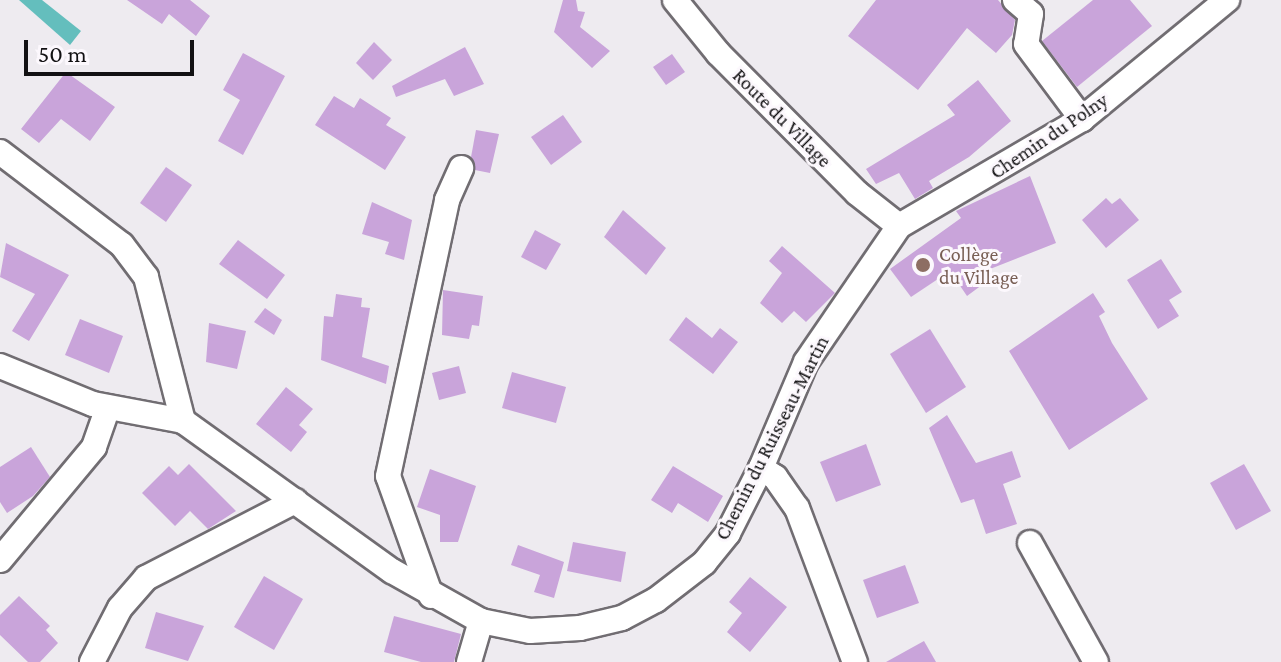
<!DOCTYPE html>
<html>
<head>
<meta charset="utf-8">
<style>
  body { margin:0 }
  #map { position:relative; width:1281px; height:662px; overflow:hidden; background:#eeebf0; font-family:"Crimson Pro",serif }
  div>[style] { position:absolute }
  .water>* { inset:0; background:#64bebd }
  .building>* { inset:0; background:#c9a4da }
  .roads { filter:drop-shadow(2px 0 #716d72) drop-shadow(-2px 0 #716d72) drop-shadow(0 2px #716d72) drop-shadow(0 -2px #716d72) }
  .minor>* { height:24px; margin:-12px; padding:0 12px; transform-origin:12px; border-radius:12px; background:#fff }
  .dots>* { width:22px; height:22px; translate:-50% -50%; box-sizing:border-box; border:4px solid #fcf8fd; border-radius:50% }
  span { translate:-50% -50%; white-space:nowrap; text-align:center; line-height:1.15; -webkit-text-stroke:6px #fcf8fd; paint-order:stroke }
  .street-label { font-size:20px; color:#121113 }
  .education-label { font-size:20px; color:#785e54 }
  .left { translate:0 -50%; text-align:left }
  .scale { position:absolute; left:24px; top:40px; width:170px; height:36px; box-sizing:border-box; border:4px solid #121113; border-top:0; padding-left:10px; font-size:24px; line-height:28px; white-space:nowrap; color:#121113; -webkit-text-stroke:6px #fcf8fd; paint-order:stroke }
</style>
</head>
<body>
<div id="map">
  <div class="water">
    <i style="clip-path:polygon(19px 0,42px 0,81px 31px,70px 45px)"></i>
  </div>
  <div class="building">
    <i style="clip-path:polygon(127px 0,190px 0,210px 16px,196px 36px,169px 14px,162px 24px)"></i>
    <i style="clip-path:polygon(563px 0,576px 0,578px 11px,585px 12px,580px 27px,610px 51px,592px 68px,554px 32px)"></i>
    <i style="clip-path:polygon(876px 0,998px 0,1015px 20px,1012px 35px,996px 53px,967px 28px,918px 90px,848px 36px)"></i>
    <i style="clip-path:polygon(1093px 0,1130px 0,1152px 26px,1077px 87px,1042px 41px)"></i>
    <i style="clip-path:polygon(374px 42px,392px 60px,373px 80px,356px 63px)"></i>
    <i style="clip-path:polygon(465px 47px,484px 84px,454px 96px,445px 79px,396px 97px,392px 86px)"></i>
    <i style="clip-path:polygon(243px 53px,285px 76px,243px 155px,218px 141px,240px 100px,223px 90px)"></i>
    <i style="clip-path:polygon(672px 54px,685px 72px,666px 85px,653px 67px)"></i>
    <i style="clip-path:polygon(66px 72px,115px 107px,90px 141px,61px 119px,39px 143px,21px 129px)"></i>
    <i style="clip-path:polygon(978px 80px,1011px 121px,969px 157px,929px 181px,933px 188px,915px 199px,899px 173px,876px 184px,866px 169px,955px 115px,947px 105px)"></i>
    <i style="clip-path:polygon(334px 96px,354px 108px,360px 98px,391px 118px,386px 125px,406px 137px,385px 170px,315px 125px)"></i>
    <i style="clip-path:polygon(563px 115px,582px 142px,551px 165px,531px 137px)"></i>
    <i style="clip-path:polygon(476px 130px,499px 134px,490px 173px,475px 170px,471px 157px)"></i>
    <i style="clip-path:polygon(166px 167px,192px 185px,166px 222px,140px 203px)"></i>
    <i style="clip-path:polygon(1030px 176px,1056px 243px,985px 271px,990px 279px,967px 296px,950px 271px,911px 297px,890px 269px,961px 218px,956px 211px)"></i>
    <i style="clip-path:polygon(1106px 198px,1112px 204px,1120px 198px,1139px 220px,1106px 248px,1082px 220px)"></i>
    <i style="clip-path:polygon(372px 202px,412px 220px,404px 260px,385px 254px,389px 242px,362px 234px)"></i>
    <i style="clip-path:polygon(623px 210px,666px 248px,646px 275px,604px 237px)"></i>
    <i style="clip-path:polygon(535px 230px,561px 244px,546px 270px,521px 257px)"></i>
    <i style="clip-path:polygon(238px 240px,285px 275px,267px 299px,219px 264px)"></i>
    <i style="clip-path:polygon(6px 243px,69px 275px,29px 341px,12px 331px,35px 294px,0 277px)"></i>
    <i style="clip-path:polygon(782px 246px,835px 293px,806px 322px,794px 311px,782px 323px,760px 303px,782px 273px,769px 261px)"></i>
    <i style="clip-path:polygon(1161px 259px,1182px 292px,1169px 300px,1179px 316px,1158px 329px,1127px 280px)"></i>
    <i style="clip-path:polygon(443px 290px,483px 296px,479px 326px,472px 325px,469px 339px,442px 335px)"></i>
    <i style="clip-path:polygon(1093px 293px,1105px 312px,1099px 316px,1112px 343px,1148px 399px,1069px 450px,1009px 351px)"></i>
    <i style="clip-path:polygon(336px 294px,362px 298px,361px 307px,370px 308px,362px 357px,389px 366px,386px 384px,321px 360px,324px 316px,333px 317px)"></i>
    <i style="clip-path:polygon(265px 308px,282px 320px,274px 335px,254px 322px)"></i>
    <i style="clip-path:polygon(686px 317px,712px 338px,720px 328px,738px 342px,713px 374px,669px 340px)"></i>
    <i style="clip-path:polygon(80px 319px,123px 336px,109px 373px,65px 355px)"></i>
    <i style="clip-path:polygon(209px 323px,246px 331px,237px 369px,206px 362px)"></i>
    <i style="clip-path:polygon(930px 329px,966px 387px,926px 413px,890px 354px)"></i>
    <i style="clip-path:polygon(459px 366px,466px 393px,439px 400px,432px 373px)"></i>
    <i style="clip-path:polygon(512px 372px,566px 387px,556px 423px,502px 408px)"></i>
    <i style="clip-path:polygon(286px 387px,313px 409px,299px 425px,307px 432px,291px 452px,256px 424px)"></i>
    <i style="clip-path:polygon(947px 415px,976px 463px,1012px 451px,1021px 477px,1003px 484px,1017px 524px,986px 534px,974px 499px,961px 503px,929px 428px)"></i>
    <i style="clip-path:polygon(866px 444px,881px 485px,836px 502px,820px 462px)"></i>
    <i style="clip-path:polygon(31px 447px,50px 477px,33px 496px,7px 513px,0 502px,0 467px)"></i>
    <i style="clip-path:polygon(189px 464px,236px 511px,208px 529px,190px 511px,175px 526px,142px 493px,169px 466px,178px 475px)"></i>
    <i style="clip-path:polygon(1244px 464px,1271px 511px,1236px 530px,1210px 483px)"></i>
    <i style="clip-path:polygon(673px 466px,723px 496px,708px 522px,678px 503px,672px 513px,651px 500px)"></i>
    <i style="clip-path:polygon(430px 469px,476px 486px,458px 542px,440px 542px,440px 515px,417px 507px)"></i>
    <i style="clip-path:polygon(573px 542px,626px 552px,621px 582px,567px 571px)"></i>
    <i style="clip-path:polygon(518px 545px,564px 562px,554px 598px,534px 592px,540px 575px,511px 565px)"></i>
    <i style="clip-path:polygon(905px 565px,919px 603px,877px 618px,863px 580px)"></i>
    <i style="clip-path:polygon(264px 576px,303px 599px,274px 650px,234px 627px)"></i>
    <i style="clip-path:polygon(750px 577px,787px 607px,750px 652px,727px 632px,742px 613px,729px 602px)"></i>
    <i style="clip-path:polygon(19px 596px,50px 626px,46px 630px,58px 643px,40px 662px,28px 662px,0 635px,0 615px)"></i>
    <i style="clip-path:polygon(156px 612px,204px 626px,188px 661px,145px 648px)"></i>
    <i style="clip-path:polygon(394px 616px,461px 634px,454px 662px,421px 662px,384px 652px)"></i>
    <i style="clip-path:polygon(924px 641px,936px 662px,886px 662px)"></i>
  </div>
  <div class="roads">
    <div class="minor">
      <i style="left:675px;top:0;width:68px;rotate:50.9deg"></i>
      <i style="left:718px;top:53px;width:197px;rotate:45.2deg"></i>
      <i style="left:857px;top:193px;width:53px;rotate:38.2deg"></i>
      <i style="left:1015px;top:0;width:21px;rotate:41deg"></i>
      <i style="left:1031px;top:14px;width:30px;rotate:99deg"></i>
      <i style="left:1026px;top:44px;width:94px;rotate:53.3deg"></i>
      <i style="left:0;top:152px;width:153px;rotate:37.3deg"></i>
      <i style="left:122px;top:245px;width:40px;rotate:53deg"></i>
      <i style="left:146px;top:277px;width:149px;rotate:75.6deg"></i>
      <i style="left:899px;top:226px;width:212px;rotate:-30.3deg"></i>
      <i style="left:1082px;top:119px;width:188px;rotate:-39.4deg"></i>
      <i style="left:0;top:366px;width:100px;rotate:22.2deg"></i>
      <i style="left:93px;top:404px;width:92px;rotate:10.7deg"></i>
      <i style="left:183px;top:421px;width:257px;rotate:35.7deg"></i>
      <i style="left:392px;top:571px;width:102px;rotate:29.3deg"></i>
      <i style="left:481px;top:621px;width:50px;rotate:11.5deg"></i>
      <i style="left:530px;top:631px;width:50px;rotate:-3.4deg"></i>
      <i style="left:580px;top:628px;width:43px;rotate:-13.4deg"></i>
      <i style="left:622px;top:618px;width:38px;rotate:-28deg"></i>
      <i style="left:656px;top:600px;width:61px;rotate:-37.6deg"></i>
      <i style="left:704px;top:563px;width:38px;rotate:-51deg"></i>
      <i style="left:728px;top:533px;width:73px;rotate:-63.1deg"></i>
      <i style="left:761px;top:468px;width:115px;rotate:-67deg"></i>
      <i style="left:806px;top:362px;width:165px;rotate:-55.6deg"></i>
      <i style="left:761px;top:468px;width:17px;rotate:33deg"></i>
      <i style="left:775px;top:477px;width:38px;rotate:55deg"></i>
      <i style="left:797px;top:508px;width:165px;rotate:69.4deg"></i>
      <i style="left:1030px;top:543px;width:136px;rotate:61deg"></i>
      <i style="left:0;top:560px;width:147px;rotate:-50.2deg"></i>
      <i style="left:94px;top:447px;width:42px;rotate:-70.7deg"></i>
      <i style="left:431px;top:596px;width:127px;rotate:-109.7deg"></i>
      <i style="left:388px;top:476px;width:282px;rotate:-77.9deg"></i>
      <i style="left:447px;top:200px;width:35px;rotate:-66deg"></i>
      <i style="left:92px;top:662px;width:61px;rotate:-62.6deg"></i>
      <i style="left:120px;top:608px;width:40px;rotate:-49deg"></i>
      <i style="left:146px;top:578px;width:168px;rotate:-27.3deg"></i>
      <i style="left:469px;top:662px;width:43px;rotate:-73.7deg"></i>
    </div>
  </div>
  <div class="dots">
    <i style="left:923px;top:265px;background:#8d6e63"></i>
  </div>
  <div class="street-label">
    <span style="left:782px;top:118px;rotate:45deg">Route du Village</span>
    <span style="left:1049px;top:136px;rotate:-34deg">Chemin du Polny</span>
    <span style="left:772px;top:438px;rotate:-63deg">Chemin du Ruisseau-Martin</span>
  </div>
  <div class="education-label">
    <span class="left" style="left:939px;top:266px">Collège<br>du Village</span>
  </div>
  <div class="scale">50 m</div>
</div>
</body>
</html>
